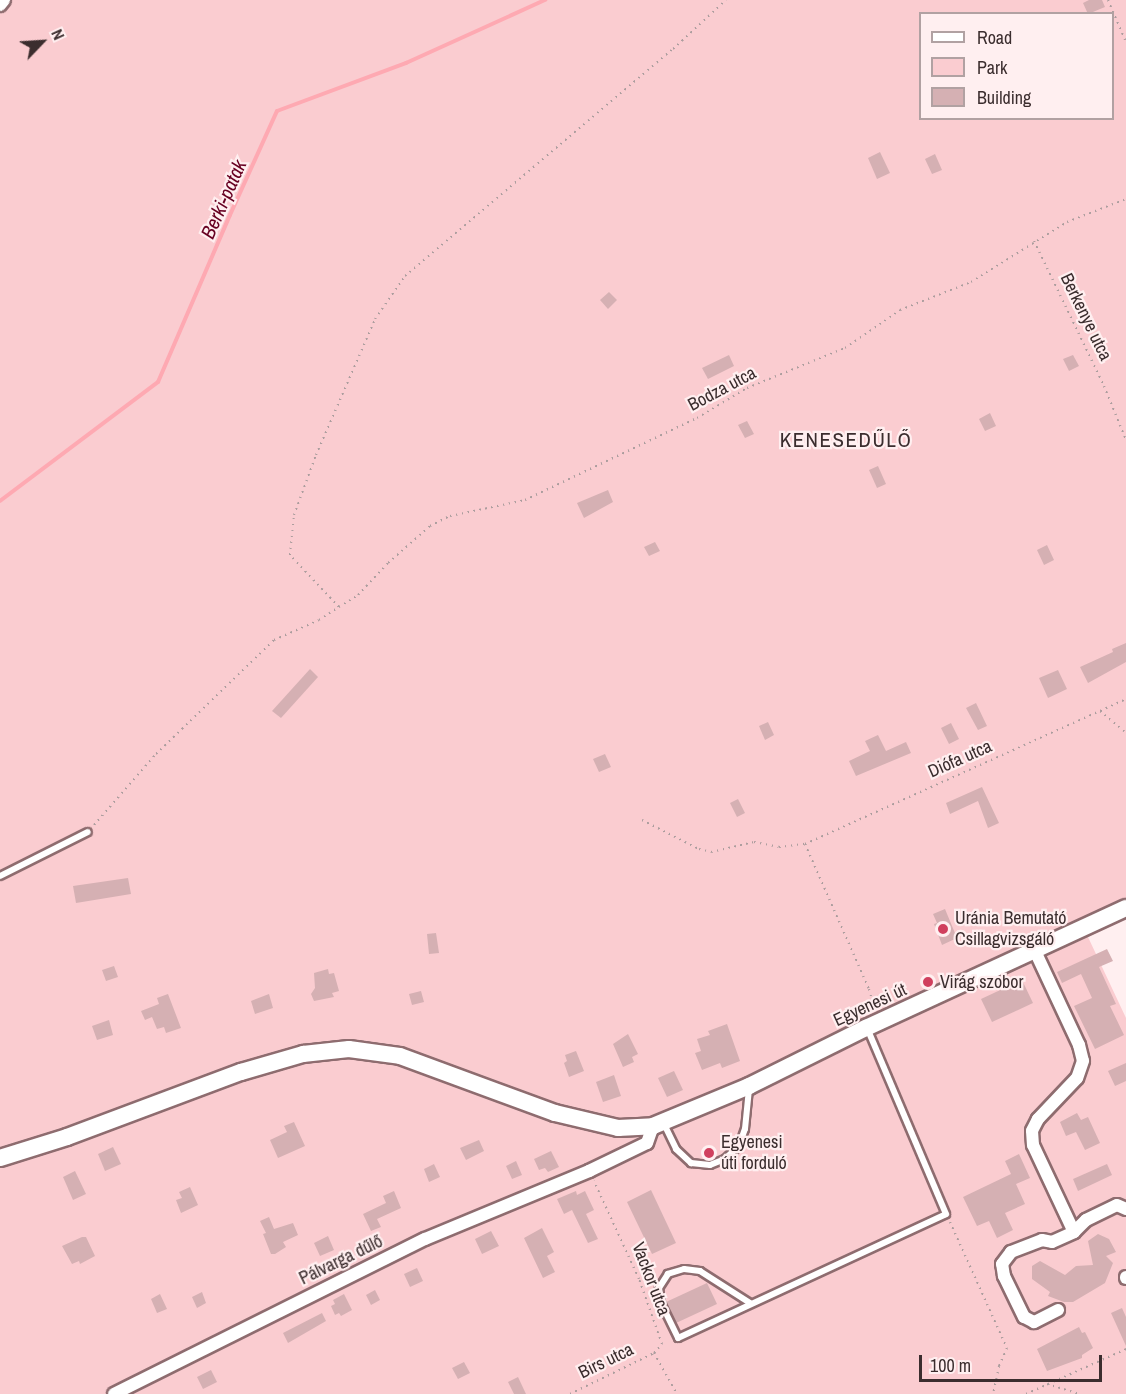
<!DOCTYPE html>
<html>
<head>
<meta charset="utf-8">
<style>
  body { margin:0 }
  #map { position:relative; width:1126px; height:1394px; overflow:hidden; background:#ffeff0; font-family:"Archivo Narrow",sans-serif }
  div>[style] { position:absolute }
  .green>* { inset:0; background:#faccd0 }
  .stream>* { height:4px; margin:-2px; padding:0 2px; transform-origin:2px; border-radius:2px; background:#fea9b2 }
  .building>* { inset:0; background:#d5b0b3 }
  .path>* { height:2px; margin-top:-1px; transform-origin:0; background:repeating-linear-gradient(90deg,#ac9d9e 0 1.5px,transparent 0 6px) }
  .roads { filter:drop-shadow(2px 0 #8e6c6f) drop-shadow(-2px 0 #8e6c6f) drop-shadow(0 2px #8e6c6f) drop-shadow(0 -2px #8e6c6f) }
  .lane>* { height:6px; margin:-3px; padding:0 3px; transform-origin:3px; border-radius:3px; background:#fff }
  .street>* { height:12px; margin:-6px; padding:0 6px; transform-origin:6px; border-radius:6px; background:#fff }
  .secondary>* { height:16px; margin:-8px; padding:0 8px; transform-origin:8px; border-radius:8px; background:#fff }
  .dots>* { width:16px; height:16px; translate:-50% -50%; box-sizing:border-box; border:3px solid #ffeff0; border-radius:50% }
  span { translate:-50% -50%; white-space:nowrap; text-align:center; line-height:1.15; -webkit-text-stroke:4.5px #ffeff0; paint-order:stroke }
  .street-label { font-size:18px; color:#3b2d2e }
  .poi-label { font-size:18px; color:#3b2d2e }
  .left { translate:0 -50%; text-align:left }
  .water-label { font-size:20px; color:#680122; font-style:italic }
  .quarter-label { font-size:21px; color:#3b2d2e; letter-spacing:1.5px }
  .legend { position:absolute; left:919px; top:12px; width:195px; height:108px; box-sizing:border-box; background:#ffeff0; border:2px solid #b1a1a2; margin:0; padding:8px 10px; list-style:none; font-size:18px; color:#3b2d2e }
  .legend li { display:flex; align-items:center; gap:12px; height:30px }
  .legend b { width:30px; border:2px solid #b1a1a2 }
  .north { position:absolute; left:12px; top:12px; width:60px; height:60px; -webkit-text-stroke:4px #ffeff0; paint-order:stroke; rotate:65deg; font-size:16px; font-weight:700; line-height:24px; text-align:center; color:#3b2d2e }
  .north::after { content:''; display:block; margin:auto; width:21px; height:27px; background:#3b2d2e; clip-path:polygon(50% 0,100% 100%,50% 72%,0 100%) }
  .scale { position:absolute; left:919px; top:1355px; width:183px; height:27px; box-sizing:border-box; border:3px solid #3b2d2e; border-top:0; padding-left:8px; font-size:18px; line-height:21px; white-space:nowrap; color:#3b2d2e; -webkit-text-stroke:4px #ffeff0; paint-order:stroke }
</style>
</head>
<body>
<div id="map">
  <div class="green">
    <i style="clip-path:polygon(evenodd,0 0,1126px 0,1126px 919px,1088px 937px,1126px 1018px,1126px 1394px,0 1394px,0 0,920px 14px,1112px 14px,1112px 118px,920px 118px,920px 14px)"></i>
  </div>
  <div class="stream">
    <i style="left:0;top:501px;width:198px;rotate:-37deg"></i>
    <i style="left:158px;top:382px;width:182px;rotate:-66.7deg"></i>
    <i style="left:230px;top:215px;width:114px;rotate:-65.7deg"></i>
    <i style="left:277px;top:111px;width:138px;rotate:-20.4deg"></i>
    <i style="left:406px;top:63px;width:153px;rotate:-24.4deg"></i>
  </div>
  <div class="building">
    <i style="clip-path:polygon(1089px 0,1102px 0,1105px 7px,1088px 14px,1083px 3px)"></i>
    <i style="clip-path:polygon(880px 152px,890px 173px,877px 179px,868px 158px)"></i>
    <i style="clip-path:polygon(935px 154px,942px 170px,932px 174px,925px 159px)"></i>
    <i style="clip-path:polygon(609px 292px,617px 300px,608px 309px,600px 300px)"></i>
    <i style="clip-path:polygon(729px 355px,734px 366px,708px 379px,702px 368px)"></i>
    <i style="clip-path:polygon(1073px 355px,1079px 366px,1069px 371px,1063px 359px)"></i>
    <i style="clip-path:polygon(990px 413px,996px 426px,985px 431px,979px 419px)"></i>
    <i style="clip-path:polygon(747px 421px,754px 434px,745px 438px,738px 425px)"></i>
    <i style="clip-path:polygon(878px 466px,886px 484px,877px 488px,869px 470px)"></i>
    <i style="clip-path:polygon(608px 490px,613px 502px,584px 518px,577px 503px)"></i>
    <i style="clip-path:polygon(655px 542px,660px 551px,649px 556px,644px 547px)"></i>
    <i style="clip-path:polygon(1047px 545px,1054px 560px,1044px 565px,1037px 550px)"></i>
    <i style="clip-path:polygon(1126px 643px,1126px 662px,1088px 683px,1080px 667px,1113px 652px,1112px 649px)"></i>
    <i style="clip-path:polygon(310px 669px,318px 677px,281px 718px,272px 711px)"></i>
    <i style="clip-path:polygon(1058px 670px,1067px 689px,1048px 698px,1039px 678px)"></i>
    <i style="clip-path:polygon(976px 703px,987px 726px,978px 730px,966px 708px)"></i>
    <i style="clip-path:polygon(768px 722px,774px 735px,765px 740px,759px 726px)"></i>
    <i style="clip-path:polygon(951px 723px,959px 739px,949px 744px,941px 728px)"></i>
    <i style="clip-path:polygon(878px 735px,886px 751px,906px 742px,911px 753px,856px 776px,849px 761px,870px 751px,865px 741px)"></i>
    <i style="clip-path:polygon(605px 754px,611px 767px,599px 772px,593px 759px)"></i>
    <i style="clip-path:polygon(982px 787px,999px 823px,988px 828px,978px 801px,950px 814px,946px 803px)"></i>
    <i style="clip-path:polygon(738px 799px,745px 813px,737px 817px,730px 803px)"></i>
    <i style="clip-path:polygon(128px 878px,131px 894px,76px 903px,73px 886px)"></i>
    <i style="clip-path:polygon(945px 909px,957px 938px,942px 945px,934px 924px,937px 923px,933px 914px)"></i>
    <i style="clip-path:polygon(436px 933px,439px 953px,429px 954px,427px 934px)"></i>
    <i style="clip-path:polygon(1107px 949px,1113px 961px,1099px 967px,1116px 1004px,1110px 1006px,1124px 1035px,1095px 1049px,1074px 1006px,1092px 998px,1081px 974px,1062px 983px,1057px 972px)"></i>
    <i style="clip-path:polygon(114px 966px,118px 977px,106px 981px,102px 970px)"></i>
    <i style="clip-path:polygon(328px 969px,329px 974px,334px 973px,339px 991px,332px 993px,334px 997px,314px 1001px,311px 994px,315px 988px,314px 973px)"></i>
    <i style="clip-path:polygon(1022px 980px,1033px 1003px,992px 1022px,981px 999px)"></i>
    <i style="clip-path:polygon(421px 991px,424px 1002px,412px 1005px,409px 994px)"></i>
    <i style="clip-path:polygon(168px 994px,181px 1028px,166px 1033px,164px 1027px,157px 1029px,152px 1017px,145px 1020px,141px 1011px,159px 1004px,157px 998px)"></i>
    <i style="clip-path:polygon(269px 994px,273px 1008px,255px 1014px,251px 1001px)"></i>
    <i style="clip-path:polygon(109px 1020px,113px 1035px,97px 1040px,92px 1026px)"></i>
    <i style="clip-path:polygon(727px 1024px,740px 1061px,722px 1068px,720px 1063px,702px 1070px,695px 1053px,701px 1051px,697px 1039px,710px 1035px,708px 1031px)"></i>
    <i style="clip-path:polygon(628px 1034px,638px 1054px,632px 1057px,634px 1062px,623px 1067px,613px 1044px)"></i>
    <i style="clip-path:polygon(576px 1051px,584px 1071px,569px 1077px,564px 1063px,567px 1061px,565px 1055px)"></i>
    <i style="clip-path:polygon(1126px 1063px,1126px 1081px,1115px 1086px,1108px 1071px)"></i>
    <i style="clip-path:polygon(674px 1071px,683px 1090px,667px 1097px,658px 1078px)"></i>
    <i style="clip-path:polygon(614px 1075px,621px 1096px,603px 1102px,596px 1082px)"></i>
    <i style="clip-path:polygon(1077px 1113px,1081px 1120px,1088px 1117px,1100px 1143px,1085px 1150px,1076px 1132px,1066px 1136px,1060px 1122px)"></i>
    <i style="clip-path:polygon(294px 1122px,305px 1146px,278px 1158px,270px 1140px,287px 1132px,284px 1126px)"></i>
    <i style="clip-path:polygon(479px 1140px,484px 1151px,466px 1160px,460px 1148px)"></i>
    <i style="clip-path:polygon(113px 1147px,121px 1164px,105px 1171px,98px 1154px)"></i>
    <i style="clip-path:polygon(551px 1151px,559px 1167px,548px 1172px,545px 1168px,539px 1170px,534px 1159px)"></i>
    <i style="clip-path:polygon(1019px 1154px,1030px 1178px,1016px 1184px,1025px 1204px,1005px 1213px,1013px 1230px,997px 1238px,989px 1221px,977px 1226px,963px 1197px,1011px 1174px,1005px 1161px)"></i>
    <i style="clip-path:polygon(516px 1161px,522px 1175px,512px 1179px,506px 1166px)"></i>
    <i style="clip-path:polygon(434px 1164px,440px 1177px,429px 1182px,424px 1169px)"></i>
    <i style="clip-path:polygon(1107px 1164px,1112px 1175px,1078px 1191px,1073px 1179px)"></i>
    <i style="clip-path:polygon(75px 1171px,86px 1194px,73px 1200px,63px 1177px)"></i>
    <i style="clip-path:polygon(190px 1187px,198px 1205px,181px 1213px,176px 1200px,182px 1198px,179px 1192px)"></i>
    <i style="clip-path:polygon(651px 1190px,676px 1243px,652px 1254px,627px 1202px)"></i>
    <i style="clip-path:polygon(394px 1191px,401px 1208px,377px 1219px,381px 1227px,371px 1231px,363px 1214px,386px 1203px,383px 1196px)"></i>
    <i style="clip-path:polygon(576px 1191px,577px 1195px,585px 1191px,594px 1210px,586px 1214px,598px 1239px,588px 1243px,572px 1210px,564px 1214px,557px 1199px)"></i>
    <i style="clip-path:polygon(269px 1217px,274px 1229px,293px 1223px,298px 1235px,283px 1242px,286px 1247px,275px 1254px,271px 1254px,263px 1234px,266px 1233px,260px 1221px)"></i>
    <i style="clip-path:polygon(542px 1228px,554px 1252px,547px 1256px,555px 1272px,543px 1278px,524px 1238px)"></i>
    <i style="clip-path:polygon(491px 1231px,499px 1246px,482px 1254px,475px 1239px)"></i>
    <i style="clip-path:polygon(1098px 1234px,1109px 1239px,1116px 1252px,1106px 1256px,1113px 1263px,1105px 1283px,1073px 1302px,1064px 1302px,1048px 1296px,1050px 1292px,1032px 1279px,1032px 1266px,1040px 1261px,1065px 1275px,1076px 1266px,1093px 1265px,1088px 1241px)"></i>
    <i style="clip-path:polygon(328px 1236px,334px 1250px,320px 1256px,314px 1243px)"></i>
    <i style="clip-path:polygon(82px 1237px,86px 1237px,95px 1256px,80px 1264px,79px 1261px,72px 1264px,62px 1246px)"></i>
    <i style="clip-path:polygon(417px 1268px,423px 1281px,410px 1287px,404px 1274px)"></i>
    <i style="clip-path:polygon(707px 1283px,717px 1304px,676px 1323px,666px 1302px)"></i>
    <i style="clip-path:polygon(375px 1290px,380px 1300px,371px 1305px,366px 1295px)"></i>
    <i style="clip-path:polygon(202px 1292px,206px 1303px,197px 1308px,192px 1297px)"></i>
    <i style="clip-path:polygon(160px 1294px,167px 1309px,157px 1313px,151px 1299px)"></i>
    <i style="clip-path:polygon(344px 1294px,352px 1310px,341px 1316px,339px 1313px,335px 1315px,331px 1306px,335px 1304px,333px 1300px)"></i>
    <i style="clip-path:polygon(1122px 1308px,1126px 1317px,1126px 1346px,1111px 1313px)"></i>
    <i style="clip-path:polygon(322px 1313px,326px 1321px,288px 1343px,283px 1333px)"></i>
    <i style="clip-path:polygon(1079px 1327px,1082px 1333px,1085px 1332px,1093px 1348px,1082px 1355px,1082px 1358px,1047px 1371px,1037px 1349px)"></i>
    <i style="clip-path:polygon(464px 1362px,470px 1373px,458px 1379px,452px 1368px)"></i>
    <i style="clip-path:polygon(211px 1370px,217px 1382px,203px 1389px,197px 1377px)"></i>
    <i style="clip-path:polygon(518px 1377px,526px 1394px,514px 1394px,508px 1382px)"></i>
  </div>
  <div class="path">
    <i style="left:1108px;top:0;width:46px;rotate:66.8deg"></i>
    <i style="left:1034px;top:241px;width:161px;rotate:64.2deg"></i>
    <i style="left:1104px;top:386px;width:58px;rotate:67.8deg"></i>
    <i style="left:339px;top:607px;width:22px;rotate:-32deg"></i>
    <i style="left:358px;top:595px;width:44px;rotate:-46.8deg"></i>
    <i style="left:388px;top:563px;width:56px;rotate:-41.4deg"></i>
    <i style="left:430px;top:526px;width:22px;rotate:-27deg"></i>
    <i style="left:450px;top:516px;width:77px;rotate:-12deg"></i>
    <i style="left:525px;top:500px;width:191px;rotate:-25.5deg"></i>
    <i style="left:697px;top:418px;width:58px;rotate:-31deg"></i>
    <i style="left:747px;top:388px;width:106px;rotate:-22.2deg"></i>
    <i style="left:845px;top:348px;width:67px;rotate:-34.6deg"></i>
    <i style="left:900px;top:310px;width:76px;rotate:-21.5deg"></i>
    <i style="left:971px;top:282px;width:113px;rotate:-32deg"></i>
    <i style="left:1067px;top:222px;width:63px;rotate:-21.3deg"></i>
    <i style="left:1100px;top:711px;width:34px;rotate:40deg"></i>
    <i style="left:642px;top:820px;width:64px;rotate:27deg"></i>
    <i style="left:699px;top:849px;width:12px;rotate:14deg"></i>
    <i style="left:711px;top:852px;width:44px;rotate:-13.1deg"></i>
    <i style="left:754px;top:842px;width:25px;rotate:11deg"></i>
    <i style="left:779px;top:847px;width:26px;rotate:-7deg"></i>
    <i style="left:805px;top:844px;width:352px;rotate:-24.3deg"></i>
    <i style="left:94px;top:825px;width:94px;rotate:-48.9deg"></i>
    <i style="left:156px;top:754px;width:164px;rotate:-44deg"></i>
    <i style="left:274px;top:640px;width:49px;rotate:-24deg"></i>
    <i style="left:319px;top:620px;width:24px;rotate:-33deg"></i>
    <i style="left:339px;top:607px;width:71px;rotate:-133.3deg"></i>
    <i style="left:290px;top:555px;width:40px;rotate:-84.3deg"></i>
    <i style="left:294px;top:515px;width:64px;rotate:-69.9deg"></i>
    <i style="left:316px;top:455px;width:148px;rotate:-66.5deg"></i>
    <i style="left:375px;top:319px;width:52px;rotate:-55.1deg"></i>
    <i style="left:405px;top:276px;width:351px;rotate:-40.3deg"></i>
    <i style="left:673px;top:49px;width:72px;rotate:-42.8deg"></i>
    <i style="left:805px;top:844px;width:158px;rotate:66.2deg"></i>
    <i style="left:869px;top:989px;width:22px;rotate:74deg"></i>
    <i style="left:950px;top:1222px;width:138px;rotate:65.7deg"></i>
    <i style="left:1007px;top:1348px;width:20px;rotate:114deg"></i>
    <i style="left:999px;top:1366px;width:29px;rotate:102deg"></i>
    <i style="left:654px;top:1353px;width:47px;rotate:60.7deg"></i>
    <i style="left:1047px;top:1384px;width:34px;rotate:17deg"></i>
    <i style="left:570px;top:1394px;width:93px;rotate:-26deg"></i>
    <i style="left:654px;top:1353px;width:12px;rotate:-48deg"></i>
    <i style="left:662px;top:1344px;width:69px;rotate:-109.5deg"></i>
    <i style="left:639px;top:1279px;width:108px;rotate:-114.7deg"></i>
    <i style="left:1026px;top:1394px;width:110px;rotate:-24.2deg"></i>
  </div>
  <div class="roads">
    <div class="lane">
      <i style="left:0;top:876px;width:98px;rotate:-26.6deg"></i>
      <i style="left:664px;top:1124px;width:28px;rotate:64deg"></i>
      <i style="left:676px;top:1149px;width:21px;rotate:43deg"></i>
      <i style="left:691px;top:1163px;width:19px;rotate:6deg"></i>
      <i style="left:710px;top:1165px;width:16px;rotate:-22deg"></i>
      <i style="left:725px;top:1159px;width:19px;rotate:-43deg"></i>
      <i style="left:739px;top:1146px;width:18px;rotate:-71deg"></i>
      <i style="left:745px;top:1129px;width:40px;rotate:-84.3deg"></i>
      <i style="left:750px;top:1303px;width:59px;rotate:-147.4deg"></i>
      <i style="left:700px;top:1271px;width:16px;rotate:-173deg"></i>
      <i style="left:684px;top:1269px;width:17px;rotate:163deg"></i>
      <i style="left:668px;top:1274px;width:17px;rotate:123deg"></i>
      <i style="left:659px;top:1288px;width:15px;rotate:82deg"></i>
      <i style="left:661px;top:1303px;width:39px;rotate:64deg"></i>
      <i style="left:678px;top:1338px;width:295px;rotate:-24.8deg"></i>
      <i style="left:946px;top:1214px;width:202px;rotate:-113deg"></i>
    </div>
    <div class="street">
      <i style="left:0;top:5px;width:6px;rotate:-51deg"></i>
      <i style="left:1035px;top:951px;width:104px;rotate:64.9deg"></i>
      <i style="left:1079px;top:1045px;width:16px;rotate:76deg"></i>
      <i style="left:1083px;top:1061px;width:18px;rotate:109deg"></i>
      <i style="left:1077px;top:1078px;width:57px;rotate:133.6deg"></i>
      <i style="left:1038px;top:1119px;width:13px;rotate:117deg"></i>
      <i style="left:1032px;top:1131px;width:14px;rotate:86deg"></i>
      <i style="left:1033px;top:1145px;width:96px;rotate:64.8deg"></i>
      <i style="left:1126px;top:1278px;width:1px;rotate:-90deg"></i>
      <i style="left:1058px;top:1310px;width:27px;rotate:153deg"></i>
      <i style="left:1034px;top:1322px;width:11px;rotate:-153deg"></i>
      <i style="left:1024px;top:1317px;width:46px;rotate:-116deg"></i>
      <i style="left:1004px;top:1276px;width:12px;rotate:-99deg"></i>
      <i style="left:1002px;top:1264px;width:15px;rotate:-53deg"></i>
      <i style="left:1011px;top:1252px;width:33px;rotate:-21deg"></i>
      <i style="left:1042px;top:1240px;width:10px;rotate:11deg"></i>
      <i style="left:1052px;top:1242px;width:24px;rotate:-24deg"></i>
      <i style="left:1074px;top:1232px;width:17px;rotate:-45deg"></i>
      <i style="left:1086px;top:1220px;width:34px;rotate:-26deg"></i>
      <i style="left:1117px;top:1205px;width:10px;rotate:24deg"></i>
      <i style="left:114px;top:1394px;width:347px;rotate:-26.5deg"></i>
      <i style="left:425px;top:1239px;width:178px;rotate:-22.5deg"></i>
      <i style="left:589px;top:1171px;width:64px;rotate:-25.8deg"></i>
      <i style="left:647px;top:1143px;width:18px;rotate:-71deg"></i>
    </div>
    <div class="secondary">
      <i style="left:0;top:1158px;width:70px;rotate:-17.4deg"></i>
      <i style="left:67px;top:1137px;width:186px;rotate:-20.5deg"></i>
      <i style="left:241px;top:1072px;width:65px;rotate:-16.2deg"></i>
      <i style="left:303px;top:1054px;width:46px;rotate:-6.2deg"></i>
      <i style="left:349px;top:1049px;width:51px;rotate:7.8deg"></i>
      <i style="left:400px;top:1056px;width:165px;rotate:20.2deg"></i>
      <i style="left:555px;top:1113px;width:65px;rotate:13.4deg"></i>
      <i style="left:618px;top:1128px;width:35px;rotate:-3deg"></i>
      <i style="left:653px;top:1126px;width:104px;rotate:-22.6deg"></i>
      <i style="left:749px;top:1086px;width:131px;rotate:-26.4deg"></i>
      <i style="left:866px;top:1028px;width:286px;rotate:-24.8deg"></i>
    </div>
  </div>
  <div class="dots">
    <i style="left:943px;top:929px;background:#d0405e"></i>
    <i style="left:928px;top:982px;background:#d0405e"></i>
    <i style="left:709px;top:1153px;background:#d0405e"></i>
  </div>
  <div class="street-label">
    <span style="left:1086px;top:317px;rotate:64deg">Berkenye utca</span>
    <span style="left:722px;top:389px;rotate:-28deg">Bodza utca</span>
    <span style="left:960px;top:759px;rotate:-24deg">Diófa utca</span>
    <span style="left:870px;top:1005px;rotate:-25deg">Egyenesi út</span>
    <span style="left:341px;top:1260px;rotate:-26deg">Pálvarga dűlő</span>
    <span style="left:651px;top:1279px;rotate:69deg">Vackor utca</span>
    <span style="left:606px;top:1361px;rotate:-26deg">Birs utca</span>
  </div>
  <div class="poi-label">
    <span class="left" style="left:955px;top:929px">Uránia Bemutató<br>Csillagvizsgáló</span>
    <span class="left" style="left:940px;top:982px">Virág szobor</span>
    <span class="left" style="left:721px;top:1153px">Egyenesi<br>úti forduló</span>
  </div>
  <div class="water-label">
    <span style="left:223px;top:199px;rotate:-66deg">Berki-patak</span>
  </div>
  <div class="quarter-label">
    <span style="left:846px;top:440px">KENESEDŰLŐ</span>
  </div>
  <ul class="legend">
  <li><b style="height:8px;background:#fff"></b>Road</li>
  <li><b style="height:16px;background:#faccd0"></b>Park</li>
  <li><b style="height:16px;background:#d5b0b3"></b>Building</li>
  </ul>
  <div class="north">N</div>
  <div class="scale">100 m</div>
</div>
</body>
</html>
